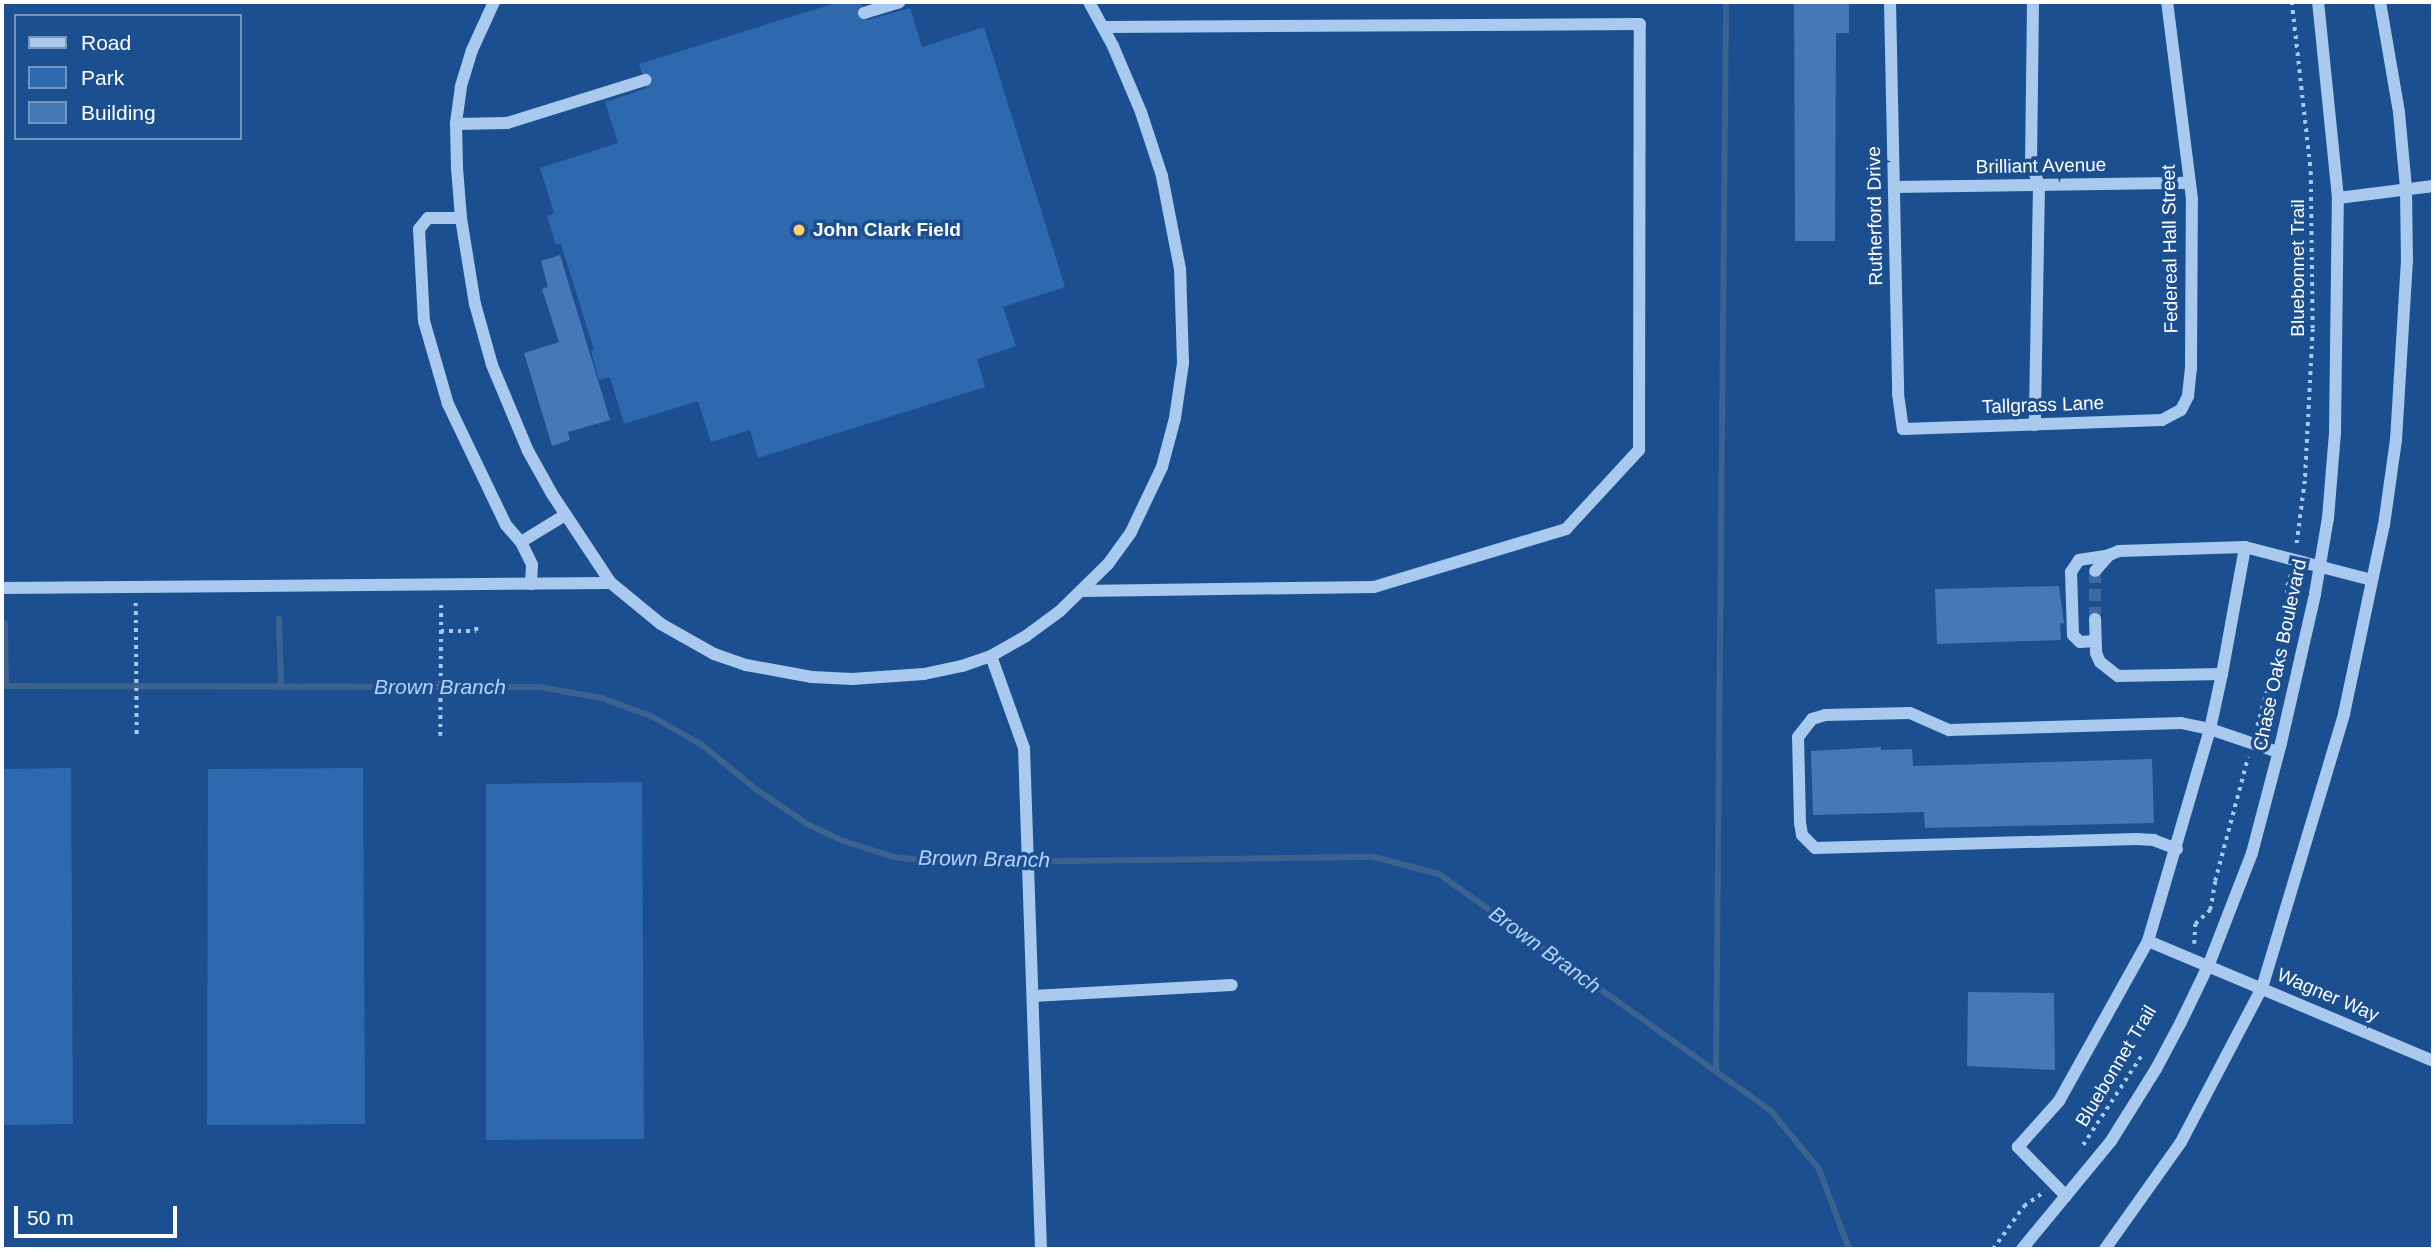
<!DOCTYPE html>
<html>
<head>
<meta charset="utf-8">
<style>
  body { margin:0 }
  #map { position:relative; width:2435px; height:1251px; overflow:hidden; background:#1b4f8f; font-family:Helvetica,sans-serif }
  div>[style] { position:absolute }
  .green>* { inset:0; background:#2e69ad }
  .stream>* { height:6px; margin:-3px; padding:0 3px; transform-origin:3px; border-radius:3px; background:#3c6290 }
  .building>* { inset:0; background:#4478b7 }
  .minor-tunnel>* { height:12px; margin-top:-6px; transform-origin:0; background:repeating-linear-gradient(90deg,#3d69a0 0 12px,transparent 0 18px) }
  .path>* { height:3.5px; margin-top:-1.75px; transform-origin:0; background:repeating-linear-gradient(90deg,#a9c9ee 0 3.5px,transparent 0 8.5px) }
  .minor>* { height:12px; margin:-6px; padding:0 6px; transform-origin:6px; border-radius:6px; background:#a9c9ee }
  .dots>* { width:19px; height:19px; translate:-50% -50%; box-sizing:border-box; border:4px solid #1b4f8f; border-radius:50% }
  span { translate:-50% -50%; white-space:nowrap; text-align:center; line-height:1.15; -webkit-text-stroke:7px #1b4f8f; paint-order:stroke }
  .street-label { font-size:19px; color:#fff }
  .poi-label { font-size:19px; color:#fff; font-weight:700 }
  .left { translate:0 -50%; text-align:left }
  .water-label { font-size:21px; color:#b5d3f5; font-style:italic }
  .frame { position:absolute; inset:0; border:4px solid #fff; pointer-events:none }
  .legend { position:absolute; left:14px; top:14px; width:228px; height:126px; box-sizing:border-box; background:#1b4f8f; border:2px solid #7695bc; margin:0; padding:9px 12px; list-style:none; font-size:21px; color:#fff }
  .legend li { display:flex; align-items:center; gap:14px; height:35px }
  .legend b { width:35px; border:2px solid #7695bc }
  .scale { position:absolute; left:14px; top:1206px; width:163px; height:32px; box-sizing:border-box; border:4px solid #fff; border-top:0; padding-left:9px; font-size:21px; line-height:24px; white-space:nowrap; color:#fff; -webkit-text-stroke:5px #1b4f8f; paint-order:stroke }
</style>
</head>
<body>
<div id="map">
  <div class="green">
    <i style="clip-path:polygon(839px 2px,860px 2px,867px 20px,910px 8px,922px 47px,984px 27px,1065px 287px,1003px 307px,1016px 346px,977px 359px,985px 387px,758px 458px,750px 430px,711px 442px,698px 401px,624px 424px,610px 377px,599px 380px,591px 351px,594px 350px,561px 244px,556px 245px,547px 216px,554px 213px,540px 168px,618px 143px,605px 102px,647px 88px,639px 64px)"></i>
    <i style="clip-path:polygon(71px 768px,73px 1124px,2px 1125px,2px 769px)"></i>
    <i style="clip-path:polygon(363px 768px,365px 1124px,207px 1125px,208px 769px)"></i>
    <i style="clip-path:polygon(642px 782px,644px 1139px,486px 1140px,486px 784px)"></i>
  </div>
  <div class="stream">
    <i style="left:279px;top:619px;width:67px;rotate:88.3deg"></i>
    <i style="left:5px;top:623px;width:63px;rotate:89.1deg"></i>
    <i style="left:2px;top:686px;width:537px;rotate:0.11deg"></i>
    <i style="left:539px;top:687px;width:64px;rotate:9.9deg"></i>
    <i style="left:602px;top:698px;width:52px;rotate:20.2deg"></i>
    <i style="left:651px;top:716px;width:59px;rotate:29.6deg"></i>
    <i style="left:702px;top:745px;width:71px;rotate:39.3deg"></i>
    <i style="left:757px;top:790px;width:63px;rotate:33.9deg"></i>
    <i style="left:809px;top:825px;width:38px;rotate:25deg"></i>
    <i style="left:844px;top:841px;width:52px;rotate:17.7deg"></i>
    <i style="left:894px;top:857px;width:43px;rotate:6.6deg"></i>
    <i style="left:937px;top:862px;width:59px"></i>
    <i style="left:996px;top:862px;width:378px;rotate:-0.8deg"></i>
    <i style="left:1374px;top:857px;width:67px;rotate:14.7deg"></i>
    <i style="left:1439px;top:874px;width:407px;rotate:35.5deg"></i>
    <i style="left:1770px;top:1110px;width:77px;rotate:50.3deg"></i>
    <i style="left:1819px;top:1169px;width:85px;rotate:69.4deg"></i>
    <i style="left:1716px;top:1070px;width:1068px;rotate:-89.46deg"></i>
  </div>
  <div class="building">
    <i style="clip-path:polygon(1794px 2px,1849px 2px,1849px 33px,1836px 33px,1835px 241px,1795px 241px)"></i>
    <i style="clip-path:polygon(560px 255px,610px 420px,568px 432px,570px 440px,552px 446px,524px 353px,559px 342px,542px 289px,548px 287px,541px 261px)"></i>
    <i style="clip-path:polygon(2059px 586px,2064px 623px,2060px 624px,2061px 640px,1937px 644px,1935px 589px)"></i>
    <i style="clip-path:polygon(1881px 747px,1881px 750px,1912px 749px,1913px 766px,2152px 759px,2154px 823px,1925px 828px,1924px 812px,1813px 815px,1811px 751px)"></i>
    <i style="clip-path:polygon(1968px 992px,2054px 993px,2055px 1070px,1967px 1066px)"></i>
  </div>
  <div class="minor-tunnel">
    <i style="left:2095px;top:619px;width:48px;rotate:-90deg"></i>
  </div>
  <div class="path">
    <i style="left:2292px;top:2px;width:171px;rotate:83.6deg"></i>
    <i style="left:2311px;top:172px;width:157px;rotate:89.3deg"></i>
    <i style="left:2313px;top:329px;width:152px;rotate:93deg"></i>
    <i style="left:2305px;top:481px;width:63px;rotate:97.4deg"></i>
    <i style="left:136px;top:603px;width:132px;rotate:89.6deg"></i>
    <i style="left:441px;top:631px;width:35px"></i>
    <i style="left:476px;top:631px;width:8px;rotate:-90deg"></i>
    <i style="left:2257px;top:726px;width:111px;rotate:-74.3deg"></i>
    <i style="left:2287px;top:619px;width:33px;rotate:-90deg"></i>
    <i style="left:2287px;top:586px;width:13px;rotate:-72deg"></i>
    <i style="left:440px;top:736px;width:135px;rotate:-89.6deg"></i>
    <i style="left:2194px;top:944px;width:20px;rotate:-87deg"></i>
    <i style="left:2195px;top:924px;width:21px;rotate:-43deg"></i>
    <i style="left:2210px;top:910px;width:29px;rotate:-80deg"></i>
    <i style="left:2215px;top:881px;width:128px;rotate:-75.1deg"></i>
    <i style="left:2083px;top:1145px;width:108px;rotate:-56.8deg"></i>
    <i style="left:1993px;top:1249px;width:53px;rotate:-54.2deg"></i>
    <i style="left:2024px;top:1206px;width:21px;rotate:-35deg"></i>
  </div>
  <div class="minor">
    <i style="left:494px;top:2px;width:53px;rotate:114.6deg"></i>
    <i style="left:472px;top:50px;width:39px;rotate:107deg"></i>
    <i style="left:461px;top:87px;width:37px;rotate:98deg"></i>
    <i style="left:456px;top:124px;width:44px;rotate:88.7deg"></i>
    <i style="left:457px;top:168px;width:50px;rotate:85.4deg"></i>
    <i style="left:461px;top:218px;width:87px;rotate:80.8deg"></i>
    <i style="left:475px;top:304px;width:63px;rotate:74.4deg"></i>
    <i style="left:492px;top:365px;width:93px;rotate:67.3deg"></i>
    <i style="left:528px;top:451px;width:49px;rotate:60.8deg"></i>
    <i style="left:552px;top:494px;width:107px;rotate:56.5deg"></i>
    <i style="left:611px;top:583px;width:65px;rotate:39.4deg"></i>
    <i style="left:661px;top:624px;width:61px;rotate:29.5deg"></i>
    <i style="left:714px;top:654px;width:34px;rotate:19deg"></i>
    <i style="left:746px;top:665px;width:67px;rotate:10.3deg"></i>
    <i style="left:812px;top:677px;width:40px;rotate:2.9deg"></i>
    <i style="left:852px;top:679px;width:72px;rotate:-4deg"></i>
    <i style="left:924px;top:674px;width:39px;rotate:-12deg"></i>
    <i style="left:962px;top:666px;width:31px;rotate:-19deg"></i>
    <i style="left:991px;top:656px;width:40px;rotate:-29.7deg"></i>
    <i style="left:1026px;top:636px;width:42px;rotate:-36.3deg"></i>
    <i style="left:1060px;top:611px;width:67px;rotate:-44.4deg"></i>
    <i style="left:1108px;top:564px;width:39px;rotate:-54deg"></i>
    <i style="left:1131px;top:532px;width:72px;rotate:-64.5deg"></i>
    <i style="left:1162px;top:467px;width:51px;rotate:-75.1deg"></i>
    <i style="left:1175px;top:418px;width:56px;rotate:-81.7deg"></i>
    <i style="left:1183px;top:363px;width:94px;rotate:-91.8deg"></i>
    <i style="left:1180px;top:269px;width:95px;rotate:-101deg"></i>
    <i style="left:1162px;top:176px;width:67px;rotate:-108.2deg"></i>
    <i style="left:1141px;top:112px;width:72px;rotate:-113deg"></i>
    <i style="left:1113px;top:46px;width:50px;rotate:-118.6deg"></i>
    <i style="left:1890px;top:2px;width:392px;rotate:88.8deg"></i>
    <i style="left:1898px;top:394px;width:35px;rotate:82deg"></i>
    <i style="left:1903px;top:429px;width:259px;rotate:-2deg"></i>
    <i style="left:2162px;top:420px;width:21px;rotate:-28deg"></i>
    <i style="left:2181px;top:410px;width:16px;rotate:-63deg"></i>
    <i style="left:2188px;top:396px;width:28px;rotate:-84deg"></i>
    <i style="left:2191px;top:368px;width:169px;rotate:-89.7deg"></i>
    <i style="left:2192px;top:199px;width:199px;rotate:-97.2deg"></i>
    <i style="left:2033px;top:2px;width:161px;rotate:90.7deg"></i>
    <i style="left:2031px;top:163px;width:23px;rotate:70deg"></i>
    <i style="left:2039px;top:185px;width:240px;rotate:91deg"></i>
    <i style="left:864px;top:13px;width:37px;rotate:-17deg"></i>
    <i style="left:456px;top:124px;width:51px;rotate:-1.1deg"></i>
    <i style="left:507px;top:123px;width:145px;rotate:-17.3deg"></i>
    <i style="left:1894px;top:187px;width:296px;rotate:-0.8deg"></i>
    <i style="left:2338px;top:198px;width:96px;rotate:-7.2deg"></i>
    <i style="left:461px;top:218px;width:33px;rotate:180deg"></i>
    <i style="left:428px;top:218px;width:14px;rotate:129deg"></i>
    <i style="left:419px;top:229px;width:92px;rotate:86.9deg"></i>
    <i style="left:424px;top:321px;width:86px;rotate:73.9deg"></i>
    <i style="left:448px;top:404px;width:134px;rotate:64.4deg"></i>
    <i style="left:506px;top:525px;width:23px;rotate:49deg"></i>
    <i style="left:521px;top:542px;width:52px;rotate:-31.5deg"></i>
    <i style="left:521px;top:542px;width:25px;rotate:64deg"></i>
    <i style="left:532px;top:565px;width:19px;rotate:93deg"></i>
    <i style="left:2245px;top:547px;width:131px;rotate:14.6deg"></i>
    <i style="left:2px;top:588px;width:609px;rotate:-0.47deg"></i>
    <i style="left:1082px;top:591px;width:292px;rotate:-0.8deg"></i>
    <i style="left:1374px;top:587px;width:201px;rotate:-16.8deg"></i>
    <i style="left:1566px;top:529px;width:108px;rotate:-47.3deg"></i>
    <i style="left:1639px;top:450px;width:426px;rotate:-89.9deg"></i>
    <i style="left:1640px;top:24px;width:537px;rotate:179.68deg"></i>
    <i style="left:2095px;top:619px;width:34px;rotate:88deg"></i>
    <i style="left:2096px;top:653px;width:10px;rotate:66deg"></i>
    <i style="left:2100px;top:662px;width:23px;rotate:38deg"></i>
    <i style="left:2118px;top:676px;width:104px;rotate:-1.1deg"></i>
    <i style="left:2222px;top:674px;width:129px;rotate:-79.7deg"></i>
    <i style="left:2245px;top:547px;width:126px;rotate:178.2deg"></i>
    <i style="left:2119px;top:551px;width:11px;rotate:158deg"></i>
    <i style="left:2109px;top:555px;width:21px;rotate:131deg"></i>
    <i style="left:2095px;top:641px;width:15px;rotate:176deg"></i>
    <i style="left:2080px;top:642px;width:10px;rotate:-135deg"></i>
    <i style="left:2073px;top:635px;width:63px;rotate:-91.8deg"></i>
    <i style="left:2071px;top:572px;width:14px;rotate:-56deg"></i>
    <i style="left:2079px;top:560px;width:30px;rotate:-9deg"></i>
    <i style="left:991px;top:656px;width:98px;rotate:70.3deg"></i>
    <i style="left:1024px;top:748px;width:501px;rotate:88.06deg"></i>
    <i style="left:2177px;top:849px;width:25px;rotate:-159deg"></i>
    <i style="left:2154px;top:840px;width:18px;rotate:-177deg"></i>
    <i style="left:2136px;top:839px;width:321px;rotate:178.4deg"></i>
    <i style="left:1815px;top:848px;width:18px;rotate:-135deg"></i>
    <i style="left:1802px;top:835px;width:12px;rotate:-99deg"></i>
    <i style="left:1800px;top:823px;width:86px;rotate:-91.3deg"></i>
    <i style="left:1798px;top:737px;width:23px;rotate:-52deg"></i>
    <i style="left:1812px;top:719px;width:14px;rotate:-17deg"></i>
    <i style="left:1825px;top:715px;width:85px;rotate:-1.3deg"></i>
    <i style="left:1910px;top:713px;width:43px;rotate:23.6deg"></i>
    <i style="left:1949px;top:730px;width:232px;rotate:-1.7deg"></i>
    <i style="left:2181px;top:723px;width:30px;rotate:12deg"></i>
    <i style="left:2210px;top:729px;width:56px;rotate:-77.7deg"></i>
    <i style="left:2148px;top:941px;width:221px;rotate:-73.7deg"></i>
    <i style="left:2210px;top:729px;width:72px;rotate:18.7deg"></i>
    <i style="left:1033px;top:996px;width:199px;rotate:-3.2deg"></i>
    <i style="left:2066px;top:1196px;width:69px;rotate:-134.4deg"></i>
    <i style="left:2018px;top:1147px;width:62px;rotate:-48.3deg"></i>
    <i style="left:2059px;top:1101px;width:183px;rotate:-60.9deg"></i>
    <i style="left:2148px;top:941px;width:309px;rotate:22.8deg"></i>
    <i style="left:2022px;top:1249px;width:140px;rotate:-50.5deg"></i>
    <i style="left:2111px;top:1141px;width:85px;rotate:-58deg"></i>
    <i style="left:2156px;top:1069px;width:53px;rotate:-62deg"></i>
    <i style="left:2181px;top:1022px;width:64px;rotate:-64.2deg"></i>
    <i style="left:2209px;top:964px;width:119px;rotate:-68.8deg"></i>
    <i style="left:2252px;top:853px;width:114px;rotate:-75.2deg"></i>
    <i style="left:2281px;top:743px;width:153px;rotate:-77.1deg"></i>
    <i style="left:2315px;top:594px;width:77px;rotate:-80.3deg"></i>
    <i style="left:2328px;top:518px;width:85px;rotate:-85.3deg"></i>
    <i style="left:2335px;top:433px;width:235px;rotate:-89.3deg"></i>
    <i style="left:2338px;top:198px;width:197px;rotate:-95.8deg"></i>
    <i style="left:2105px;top:1249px;width:131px;rotate:-54.6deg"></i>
    <i style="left:2181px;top:1142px;width:174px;rotate:-62.3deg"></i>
    <i style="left:2262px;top:988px;width:286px;rotate:-73.3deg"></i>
    <i style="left:2344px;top:714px;width:193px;rotate:-78.1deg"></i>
    <i style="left:2384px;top:525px;width:86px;rotate:-82deg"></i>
    <i style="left:2396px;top:440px;width:178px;rotate:-86.5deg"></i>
    <i style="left:2407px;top:262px;width:74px;rotate:-90.8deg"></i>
    <i style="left:2406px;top:188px;width:76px;rotate:-95.3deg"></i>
    <i style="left:2399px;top:112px;width:112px;rotate:-99.8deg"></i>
  </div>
  <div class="dots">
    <i style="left:799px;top:230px;background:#ffd166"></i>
  </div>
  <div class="street-label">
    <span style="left:2041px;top:166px;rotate:-1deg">Brilliant Avenue</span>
    <span style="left:1875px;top:216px;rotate:-91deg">Rutherford Drive</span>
    <span style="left:2170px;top:249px;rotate:-91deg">Federeal Hall Street</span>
    <span style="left:2298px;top:268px;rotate:-90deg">Bluebonnet Trail</span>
    <span style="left:2043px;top:405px;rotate:-2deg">Tallgrass Lane</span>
    <span style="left:2280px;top:655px;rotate:-78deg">Chase Oaks Boulevard</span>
    <span style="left:2328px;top:995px;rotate:23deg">Wagner Way</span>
    <span style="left:2116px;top:1066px;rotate:-59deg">Bluebonnet Trail</span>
  </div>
  <div class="poi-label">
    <span class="left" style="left:813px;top:230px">John Clark Field</span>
  </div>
  <div class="water-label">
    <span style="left:440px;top:687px">Brown Branch</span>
    <span style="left:984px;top:859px;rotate:1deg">Brown Branch</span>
    <span style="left:1545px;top:950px;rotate:36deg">Brown Branch</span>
  </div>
  <div class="frame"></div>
  <ul class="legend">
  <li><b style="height:9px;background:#a9c9ee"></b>Road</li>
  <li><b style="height:19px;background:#2e69ad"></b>Park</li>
  <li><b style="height:19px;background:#4478b7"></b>Building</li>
  </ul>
  <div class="scale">50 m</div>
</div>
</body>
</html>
